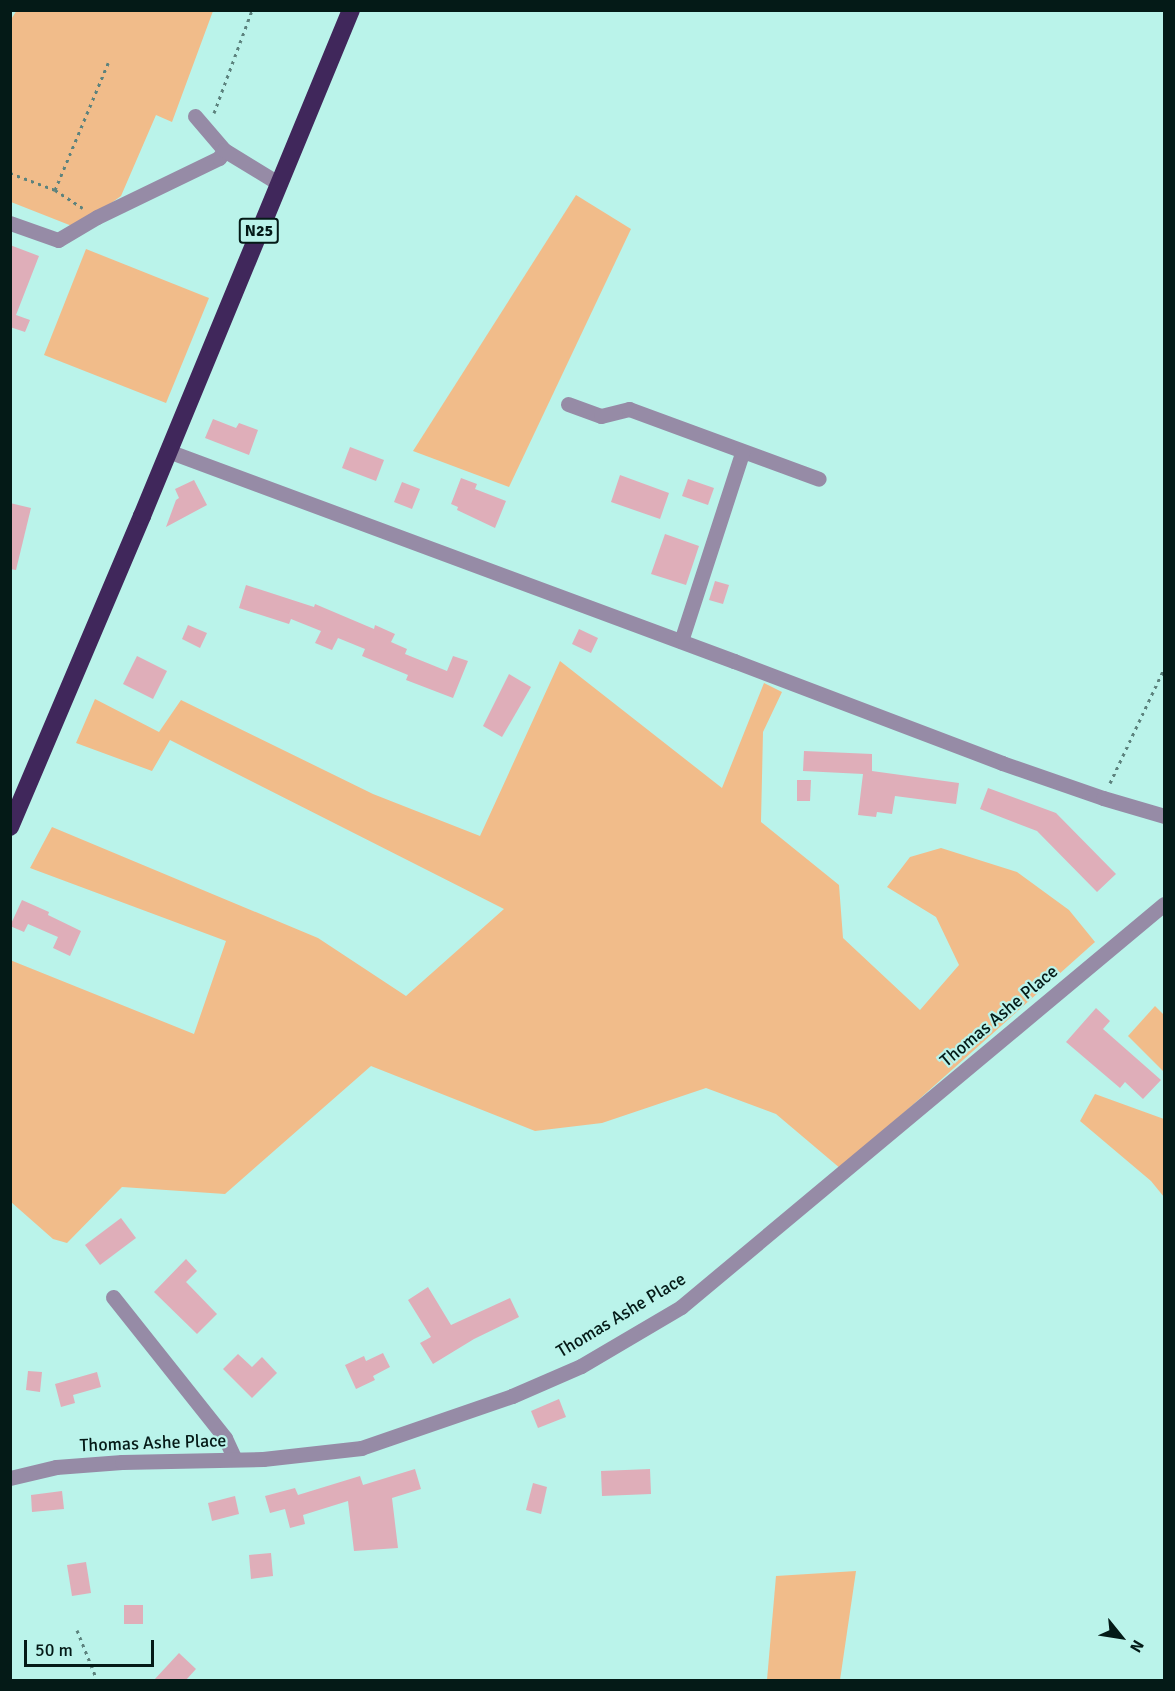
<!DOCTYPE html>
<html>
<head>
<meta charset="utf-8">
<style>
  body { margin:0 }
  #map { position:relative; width:1175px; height:1691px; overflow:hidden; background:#baf3ea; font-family:Signika,sans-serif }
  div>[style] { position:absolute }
  .green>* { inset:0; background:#f1bc8a }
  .building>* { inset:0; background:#dfaeb9 }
  .path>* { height:3px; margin-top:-1.5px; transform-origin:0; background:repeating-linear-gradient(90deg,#5c827d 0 3px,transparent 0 7.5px) }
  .minor>* { height:15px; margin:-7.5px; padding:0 7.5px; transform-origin:7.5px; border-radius:7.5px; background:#968ba6 }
  .highway>* { height:18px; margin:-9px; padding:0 9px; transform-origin:9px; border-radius:9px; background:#40275b }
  span { translate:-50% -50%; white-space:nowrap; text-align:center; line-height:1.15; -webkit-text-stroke:4.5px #baf3ea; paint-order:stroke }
  .shield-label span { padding:2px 4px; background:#baf3ea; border:2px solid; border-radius:4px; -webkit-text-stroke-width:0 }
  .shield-label { font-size:16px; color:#041a17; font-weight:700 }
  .street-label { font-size:18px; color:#041a17 }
  .frame { position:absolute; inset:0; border:12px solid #041a17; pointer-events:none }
  .north { position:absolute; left:1091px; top:1607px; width:60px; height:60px; -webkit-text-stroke:4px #baf3ea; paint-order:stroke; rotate:120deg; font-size:16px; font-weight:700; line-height:24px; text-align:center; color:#041a17 }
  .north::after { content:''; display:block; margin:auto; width:21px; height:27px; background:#041a17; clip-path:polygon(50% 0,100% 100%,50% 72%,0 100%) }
  .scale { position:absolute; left:24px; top:1640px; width:130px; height:27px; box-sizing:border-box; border:3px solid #041a17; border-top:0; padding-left:8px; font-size:18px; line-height:21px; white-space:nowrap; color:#041a17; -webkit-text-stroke:4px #baf3ea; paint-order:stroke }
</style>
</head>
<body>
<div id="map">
  <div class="green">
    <i style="clip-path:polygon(17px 10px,213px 11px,172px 122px,156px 115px,121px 196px,77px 228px,11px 202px,10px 21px)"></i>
    <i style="clip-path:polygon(576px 195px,631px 229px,509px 487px,413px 451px)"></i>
    <i style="clip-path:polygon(86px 249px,209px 298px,166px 403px,44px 355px)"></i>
    <i style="clip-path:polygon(560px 661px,722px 788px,764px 683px,782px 692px,763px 732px,761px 822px,839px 885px,843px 938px,920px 1010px,959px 965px,936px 917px,887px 887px,910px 857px,941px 848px,1017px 872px,1069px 910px,1095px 942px,841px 1169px,776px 1114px,706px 1088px,602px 1123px,535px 1131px,371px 1066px,225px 1194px,122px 1187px,67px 1243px,53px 1239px,11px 1202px,10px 960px,194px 1034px,226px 941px,30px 868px,52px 827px,318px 938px,406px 996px,504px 909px,170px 740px,152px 771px,76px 743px,95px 699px,159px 732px,181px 700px,373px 794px,480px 836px)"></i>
    <i style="clip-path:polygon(1155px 1006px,1164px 1015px,1164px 1072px,1128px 1036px)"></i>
    <i style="clip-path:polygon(1095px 1094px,1164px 1119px,1164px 1197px,1151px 1181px,1080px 1121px)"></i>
    <i style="clip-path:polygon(856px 1571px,840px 1680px,767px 1680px,776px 1576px)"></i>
  </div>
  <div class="building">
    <i style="clip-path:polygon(10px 245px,39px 256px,16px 315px,30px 320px,25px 332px,10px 327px)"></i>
    <i style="clip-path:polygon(213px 419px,236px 428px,239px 423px,258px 430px,249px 455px,205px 438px)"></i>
    <i style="clip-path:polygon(350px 447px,384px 460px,376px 481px,342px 468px)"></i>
    <i style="clip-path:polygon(620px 475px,669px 493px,660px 519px,611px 502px)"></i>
    <i style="clip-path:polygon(461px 478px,477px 484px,475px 489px,506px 501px,495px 528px,457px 510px,458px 507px,451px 504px)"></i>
    <i style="clip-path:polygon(688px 479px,714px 488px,708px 505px,682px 496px)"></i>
    <i style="clip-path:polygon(194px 480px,207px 505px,166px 527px,176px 500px,179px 498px,175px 489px)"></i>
    <i style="clip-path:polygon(402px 482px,420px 489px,412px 509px,394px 502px)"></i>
    <i style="clip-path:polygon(10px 503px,31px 508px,16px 570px,10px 569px)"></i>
    <i style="clip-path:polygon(665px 534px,699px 546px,686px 585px,651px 574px)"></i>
    <i style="clip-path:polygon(715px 581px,729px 585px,723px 604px,709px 600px)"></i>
    <i style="clip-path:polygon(246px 585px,314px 607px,315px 604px,374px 629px,375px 625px,395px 634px,391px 642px,407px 649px,405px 654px,447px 671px,453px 656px,468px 661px,453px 698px,406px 680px,408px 675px,362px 656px,365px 649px,338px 638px,332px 650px,315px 643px,321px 631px,291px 619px,289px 624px,239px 608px)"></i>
    <i style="clip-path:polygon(188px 625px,207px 633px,200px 648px,182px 639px)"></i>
    <i style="clip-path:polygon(579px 629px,598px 638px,591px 653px,572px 644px)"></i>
    <i style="clip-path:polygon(137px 656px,167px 671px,153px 699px,123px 684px)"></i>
    <i style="clip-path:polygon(509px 674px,531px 687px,502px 737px,483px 726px)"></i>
    <i style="clip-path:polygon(804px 751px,872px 754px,872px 771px,959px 783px,956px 804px,895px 796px,892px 814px,877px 812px,876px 817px,858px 815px,863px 774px,803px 771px)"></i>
    <i style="clip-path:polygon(797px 780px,811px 780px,810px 801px,797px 801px)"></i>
    <i style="clip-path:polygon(988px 788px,1056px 813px,1116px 874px,1097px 892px,1037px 831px,980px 809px)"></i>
    <i style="clip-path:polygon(22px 900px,49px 912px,48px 915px,81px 931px,70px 956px,53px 948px,58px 937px,28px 924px,24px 932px,10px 926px)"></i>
    <i style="clip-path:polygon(1096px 1008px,1110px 1021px,1103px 1029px,1161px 1080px,1143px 1099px,1125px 1082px,1120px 1088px,1066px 1042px)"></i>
    <i style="clip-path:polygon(121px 1218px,136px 1238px,100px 1265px,85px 1245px)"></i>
    <i style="clip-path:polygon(186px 1259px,197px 1271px,186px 1282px,217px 1314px,197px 1334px,154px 1292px)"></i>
    <i style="clip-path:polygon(428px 1287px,451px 1325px,510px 1298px,519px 1317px,474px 1339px,433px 1364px,420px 1343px,431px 1337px,408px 1300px)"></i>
    <i style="clip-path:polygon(383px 1353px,390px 1367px,373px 1376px,375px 1380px,356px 1389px,345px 1365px,364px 1356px,366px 1361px)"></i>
    <i style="clip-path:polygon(238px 1354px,252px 1367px,262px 1357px,277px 1373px,252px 1398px,223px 1369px)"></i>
    <i style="clip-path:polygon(28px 1371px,42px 1372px,40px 1392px,26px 1390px)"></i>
    <i style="clip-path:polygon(97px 1372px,101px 1387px,73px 1395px,75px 1403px,61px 1407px,55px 1384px)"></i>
    <i style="clip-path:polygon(559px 1399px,566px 1417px,538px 1428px,531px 1411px)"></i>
    <i style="clip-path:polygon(415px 1469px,421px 1489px,392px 1498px,398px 1548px,354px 1551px,348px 1501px,303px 1515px,305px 1524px,290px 1528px,285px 1509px,270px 1513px,265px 1496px,295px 1488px,298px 1495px,360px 1476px,363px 1485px)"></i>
    <i style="clip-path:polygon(650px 1469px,651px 1494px,602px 1496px,601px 1471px)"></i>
    <i style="clip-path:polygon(533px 1483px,547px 1487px,541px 1514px,526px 1510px)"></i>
    <i style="clip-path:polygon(62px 1491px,64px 1509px,32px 1512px,31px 1495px)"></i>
    <i style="clip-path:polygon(235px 1496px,239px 1514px,212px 1521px,208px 1503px)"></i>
    <i style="clip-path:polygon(271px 1553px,273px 1576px,251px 1579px,249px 1555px)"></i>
    <i style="clip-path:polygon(86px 1562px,91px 1593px,72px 1596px,67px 1565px)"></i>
    <i style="clip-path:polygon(124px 1605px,143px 1605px,143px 1624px,124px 1624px)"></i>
    <i style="clip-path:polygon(179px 1653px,196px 1669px,186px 1680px,154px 1680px)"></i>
  </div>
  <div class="path">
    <i style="left:214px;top:113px;width:110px;rotate:-69.7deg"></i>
    <i style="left:10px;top:173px;width:48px;rotate:20.7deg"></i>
    <i style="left:55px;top:190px;width:33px;rotate:33deg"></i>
    <i style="left:55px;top:190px;width:138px;rotate:-67.3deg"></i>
    <i style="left:1110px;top:783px;width:126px;rotate:-64.7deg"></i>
    <i style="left:77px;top:1630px;width:54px;rotate:68.2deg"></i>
  </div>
  <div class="minor">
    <i style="left:195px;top:116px;width:45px;rotate:49.5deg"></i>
    <i style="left:10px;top:223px;width:51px;rotate:19.5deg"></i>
    <i style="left:58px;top:240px;width:45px;rotate:-30.5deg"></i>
    <i style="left:97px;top:217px;width:136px;rotate:-25.8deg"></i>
    <i style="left:219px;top:158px;width:9px;rotate:-58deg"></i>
    <i style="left:224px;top:150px;width:63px;rotate:31.4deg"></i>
    <i style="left:568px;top:404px;width:35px;rotate:20deg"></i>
    <i style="left:601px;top:416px;width:29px;rotate:-14deg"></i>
    <i style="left:629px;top:409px;width:202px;rotate:20.2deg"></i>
    <i style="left:168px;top:451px;width:604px;rotate:20.36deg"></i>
    <i style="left:734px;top:661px;width:287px;rotate:20.8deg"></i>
    <i style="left:1002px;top:763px;width:107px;rotate:19.1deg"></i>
    <i style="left:1103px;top:798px;width:64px;rotate:16.4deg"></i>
    <i style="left:681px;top:641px;width:198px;rotate:-72deg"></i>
    <i style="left:113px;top:1297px;width:180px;rotate:51.5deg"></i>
    <i style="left:225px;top:1438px;width:23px;rotate:65deg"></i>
    <i style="left:10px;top:1478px;width:47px;rotate:-13.4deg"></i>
    <i style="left:56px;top:1467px;width:66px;rotate:-4.3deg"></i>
    <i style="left:122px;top:1462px;width:141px;rotate:-1.2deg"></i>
    <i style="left:263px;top:1459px;width:99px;rotate:-6.4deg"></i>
    <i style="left:361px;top:1448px;width:160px;rotate:-19deg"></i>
    <i style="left:512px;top:1396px;width:75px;rotate:-23.5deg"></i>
    <i style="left:581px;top:1366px;width:116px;rotate:-30.5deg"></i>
    <i style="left:681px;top:1307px;width:629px;rotate:-39.84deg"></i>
  </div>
  <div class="highway">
    <i style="left:10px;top:827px;width:338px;rotate:-67deg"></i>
    <i style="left:142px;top:516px;width:547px;rotate:-67.56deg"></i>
  </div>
  <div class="shield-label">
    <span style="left:259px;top:231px">N25</span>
  </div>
  <div class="street-label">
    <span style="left:999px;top:1016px;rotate:-40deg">Thomas Ashe Place</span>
    <span style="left:621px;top:1315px;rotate:-31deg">Thomas Ashe Place</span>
    <span style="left:153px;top:1443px;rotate:-2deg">Thomas Ashe Place</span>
  </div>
  <div class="frame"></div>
  <div class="north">N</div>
  <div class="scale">50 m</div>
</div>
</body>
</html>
